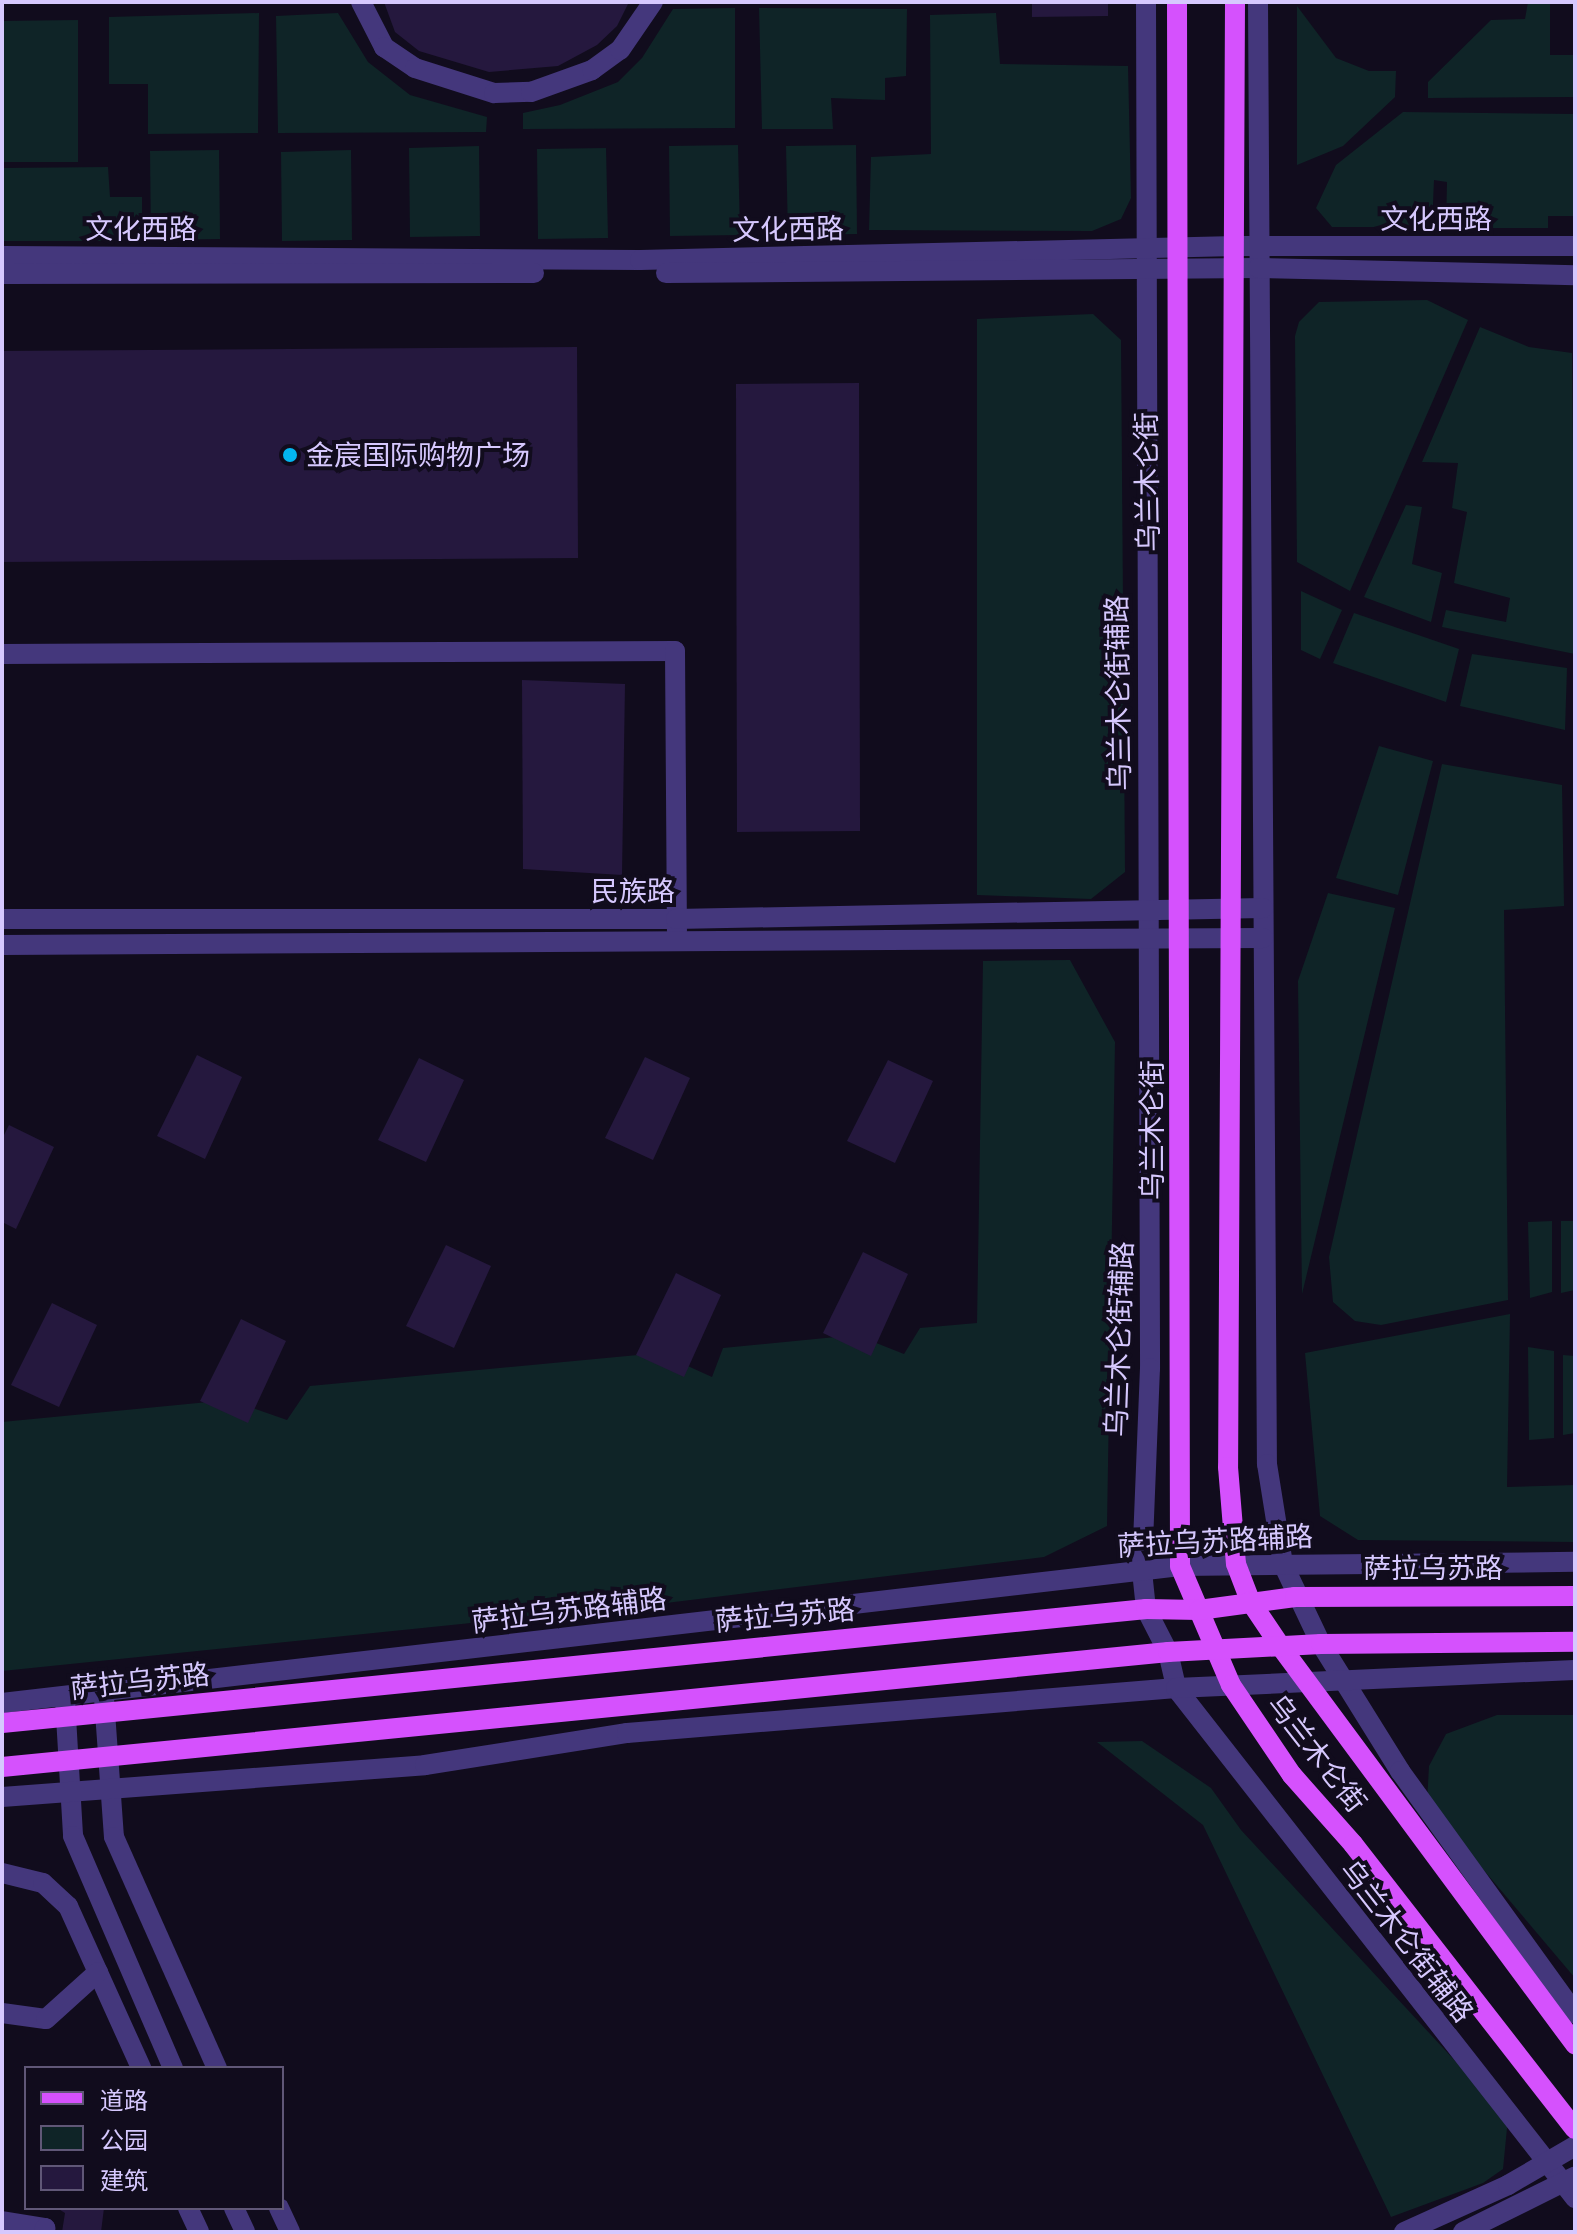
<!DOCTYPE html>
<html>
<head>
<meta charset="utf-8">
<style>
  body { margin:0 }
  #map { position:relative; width:1577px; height:2234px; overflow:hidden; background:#110c1d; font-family:Figtree,"Noto Sans SC",sans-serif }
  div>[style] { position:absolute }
  .green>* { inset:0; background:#0f2427 }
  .building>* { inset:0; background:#25183e }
  .minor>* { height:20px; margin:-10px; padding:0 10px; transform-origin:10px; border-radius:10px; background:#44377c }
  .major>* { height:20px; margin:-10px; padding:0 10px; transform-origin:10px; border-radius:10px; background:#d551fd }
  .dots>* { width:22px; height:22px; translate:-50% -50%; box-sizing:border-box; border:4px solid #110c1d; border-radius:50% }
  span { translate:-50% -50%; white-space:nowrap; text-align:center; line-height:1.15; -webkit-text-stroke:8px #110c1d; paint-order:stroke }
  .street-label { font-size:28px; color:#d6c8fe }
  .poi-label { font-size:28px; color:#d6c8fe }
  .left { translate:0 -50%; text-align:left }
  .frame { position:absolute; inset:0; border:4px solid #d6c8fe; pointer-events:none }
  .legend { position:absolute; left:24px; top:2066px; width:260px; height:144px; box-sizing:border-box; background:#110c1d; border:2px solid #605777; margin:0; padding:10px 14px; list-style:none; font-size:24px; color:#d6c8fe }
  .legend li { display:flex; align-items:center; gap:16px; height:40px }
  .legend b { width:40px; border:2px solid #605777 }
</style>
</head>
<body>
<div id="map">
  <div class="green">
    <i style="clip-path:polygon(1528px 2px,1550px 2px,1550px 55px,1575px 55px,1575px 97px,1428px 98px,1428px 82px,1491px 20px,1525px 19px)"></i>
    <i style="clip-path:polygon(1297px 6px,1336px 58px,1369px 71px,1396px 71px,1395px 97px,1343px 146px,1297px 165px)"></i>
    <i style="clip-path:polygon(735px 8px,735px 128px,523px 129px,523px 113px,560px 105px,618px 82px,642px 58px,673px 9px)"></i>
    <i style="clip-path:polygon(759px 8px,907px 9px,906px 76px,885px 78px,885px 100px,831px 98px,833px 129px,762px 129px)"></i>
    <i style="clip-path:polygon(259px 13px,258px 133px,148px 134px,148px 84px,109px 84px,109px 17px)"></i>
    <i style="clip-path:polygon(338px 13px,368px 62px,410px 95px,487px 117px,486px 132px,278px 133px,276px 16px)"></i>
    <i style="clip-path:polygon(996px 13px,1000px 64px,1128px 66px,1131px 198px,1121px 219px,1092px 231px,869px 230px,871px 157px,931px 154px,930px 15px)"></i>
    <i style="clip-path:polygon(78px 20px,78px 162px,2px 162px,2px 21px)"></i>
    <i style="clip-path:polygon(1403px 112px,1575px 114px,1575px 216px,1548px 216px,1548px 228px,1446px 228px,1447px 182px,1434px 180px,1432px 227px,1332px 227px,1316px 208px,1336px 165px)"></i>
    <i style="clip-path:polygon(738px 145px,740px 235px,670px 236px,669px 146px)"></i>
    <i style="clip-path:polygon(856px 145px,857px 234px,788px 235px,786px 146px)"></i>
    <i style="clip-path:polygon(479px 146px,480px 236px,410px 237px,409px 148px)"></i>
    <i style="clip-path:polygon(606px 148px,608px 238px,538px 239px,537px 149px)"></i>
    <i style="clip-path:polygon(219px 150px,220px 239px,151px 240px,150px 151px)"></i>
    <i style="clip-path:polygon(351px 150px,352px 240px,282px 241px,281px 152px)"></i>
    <i style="clip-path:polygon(108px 167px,110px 197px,142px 197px,142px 241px,2px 241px,2px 168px)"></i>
    <i style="clip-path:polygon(1427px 300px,1468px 320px,1350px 591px,1297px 562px,1295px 336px,1299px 322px,1319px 302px)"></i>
    <i style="clip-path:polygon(1093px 314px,1121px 340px,1125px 872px,1091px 899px,977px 895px,977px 319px)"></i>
    <i style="clip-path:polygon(1480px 327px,1529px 347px,1572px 353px,1575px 654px,1442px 627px,1446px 610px,1506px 622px,1510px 598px,1454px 583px,1467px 512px,1452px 508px,1458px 463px,1422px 462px)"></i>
    <i style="clip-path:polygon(1406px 505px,1422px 507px,1412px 564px,1442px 573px,1431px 622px,1364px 597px)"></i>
    <i style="clip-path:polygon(1301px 591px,1342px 610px,1320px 659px,1301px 650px)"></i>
    <i style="clip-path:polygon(1354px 613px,1459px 649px,1446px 702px,1333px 663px)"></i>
    <i style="clip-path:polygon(1472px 654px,1567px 668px,1565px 730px,1460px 706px)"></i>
    <i style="clip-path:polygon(1379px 746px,1433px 761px,1398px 895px,1336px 878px)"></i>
    <i style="clip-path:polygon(1442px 764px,1562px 785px,1564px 906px,1504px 910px,1508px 1300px,1381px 1325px,1355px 1321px,1333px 1302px,1329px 1257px)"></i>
    <i style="clip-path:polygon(1328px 893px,1395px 908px,1302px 1294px,1298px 981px)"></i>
    <i style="clip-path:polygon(1070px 960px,1115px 1042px,1107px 1526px,1044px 1557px,666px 1603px,2px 1671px,2px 1422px,229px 1400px,287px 1420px,310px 1386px,659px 1353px,712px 1377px,723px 1348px,856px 1335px,904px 1354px,920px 1328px,977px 1323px,983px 961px)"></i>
    <i style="clip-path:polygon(1552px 1221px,1552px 1292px,1530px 1298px,1528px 1222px)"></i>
    <i style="clip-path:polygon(1561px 1221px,1575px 1221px,1575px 1290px,1561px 1293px)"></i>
    <i style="clip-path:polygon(1510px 1314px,1507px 1487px,1575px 1485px,1575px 1542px,1358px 1540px,1320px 1516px,1305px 1353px)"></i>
    <i style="clip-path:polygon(1528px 1347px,1554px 1351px,1554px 1438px,1529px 1440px)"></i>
    <i style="clip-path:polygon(1563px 1355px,1575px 1356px,1575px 1433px,1563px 1435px)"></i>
    <i style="clip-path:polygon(1497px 1715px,1575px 1715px,1575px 1978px,1427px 1803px,1429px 1766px,1446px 1734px)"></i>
    <i style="clip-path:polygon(1142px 1741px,1211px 1788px,1241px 1830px,1508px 2118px,1503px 2169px,1483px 2183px,1391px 2217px,1203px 1825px,1097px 1742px)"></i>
  </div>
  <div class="building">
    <i style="clip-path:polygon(384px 2px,629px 2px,617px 26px,597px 45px,558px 66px,489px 72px,419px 51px,395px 32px)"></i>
    <i style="clip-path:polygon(1032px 2px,1108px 2px,1108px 16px,1032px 17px)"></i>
    <i style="clip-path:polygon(577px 347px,578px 558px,2px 562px,2px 351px)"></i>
    <i style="clip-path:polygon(859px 383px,860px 831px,737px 832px,736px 384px)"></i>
    <i style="clip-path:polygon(522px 680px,625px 684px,622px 875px,523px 869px)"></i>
    <i style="clip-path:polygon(197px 1055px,242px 1077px,205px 1159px,157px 1136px)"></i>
    <i style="clip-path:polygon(645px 1057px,690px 1078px,653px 1160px,605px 1138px)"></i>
    <i style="clip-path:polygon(419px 1058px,464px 1080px,426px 1162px,378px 1140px)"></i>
    <i style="clip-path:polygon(888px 1060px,933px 1081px,895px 1163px,847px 1141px)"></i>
    <i style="clip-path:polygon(9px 1125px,54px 1147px,16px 1229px,2px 1222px,2px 1139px)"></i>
    <i style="clip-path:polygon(446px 1245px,491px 1266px,454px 1348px,406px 1326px)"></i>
    <i style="clip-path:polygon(863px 1252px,908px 1274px,871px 1356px,823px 1333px)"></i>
    <i style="clip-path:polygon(676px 1273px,721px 1295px,684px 1377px,636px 1355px)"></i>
    <i style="clip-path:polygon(52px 1303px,97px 1325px,59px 1407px,11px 1385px)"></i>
    <i style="clip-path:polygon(241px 1319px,286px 1341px,248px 1423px,200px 1401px)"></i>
    <i style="clip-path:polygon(57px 2208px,104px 2208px,101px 2232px,62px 2232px,65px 2213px)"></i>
  </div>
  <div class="minor">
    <i style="left:361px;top:2px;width:51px;rotate:62.9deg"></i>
    <i style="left:384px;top:47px;width:37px;rotate:34deg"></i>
    <i style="left:415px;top:68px;width:83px;rotate:17.6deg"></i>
    <i style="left:494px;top:93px;width:37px;rotate:-2deg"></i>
    <i style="left:531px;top:92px;width:65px;rotate:-19.8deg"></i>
    <i style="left:592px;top:70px;width:34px;rotate:-36deg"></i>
    <i style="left:620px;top:50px;width:58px;rotate:-55.5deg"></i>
    <i style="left:1146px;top:2px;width:1366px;rotate:89.83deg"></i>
    <i style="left:1150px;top:1368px;width:203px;rotate:92.3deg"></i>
    <i style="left:1142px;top:1571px;width:38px;rotate:84deg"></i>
    <i style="left:1146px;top:1609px;width:48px;rotate:62.9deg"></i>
    <i style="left:1168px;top:1652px;width:37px;rotate:77deg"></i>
    <i style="left:1176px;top:1688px;width:648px;rotate:51.96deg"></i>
    <i style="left:1258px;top:2px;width:1462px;rotate:89.65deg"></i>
    <i style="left:1267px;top:1464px;width:101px;rotate:80.9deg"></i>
    <i style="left:1283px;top:1564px;width:89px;rotate:64.6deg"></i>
    <i style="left:1321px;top:1644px;width:150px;rotate:58.1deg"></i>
    <i style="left:1400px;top:1771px;width:299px;rotate:54.2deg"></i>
    <i style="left:2px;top:256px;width:638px;rotate:0.36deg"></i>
    <i style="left:640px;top:260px;width:596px;rotate:-1.35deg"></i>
    <i style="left:1236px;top:246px;width:339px"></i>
    <i style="left:666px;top:273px;width:592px;rotate:-0.48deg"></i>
    <i style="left:1258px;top:268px;width:317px;rotate:1.3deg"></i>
    <i style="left:2px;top:274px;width:532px;rotate:-0.11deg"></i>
    <i style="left:2px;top:654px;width:673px;rotate:-0.26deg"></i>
    <i style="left:675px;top:651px;width:280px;rotate:89.6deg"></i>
    <i style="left:2px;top:919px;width:674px"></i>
    <i style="left:676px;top:919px;width:587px;rotate:-1.07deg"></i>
    <i style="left:2px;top:945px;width:1261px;rotate:-0.32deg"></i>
    <i style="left:104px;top:1698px;width:139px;rotate:85.9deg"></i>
    <i style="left:114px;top:1837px;width:253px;rotate:66deg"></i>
    <i style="left:65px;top:1700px;width:136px;rotate:86.6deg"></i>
    <i style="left:73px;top:1836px;width:253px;rotate:66.7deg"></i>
    <i style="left:2px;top:1703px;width:1186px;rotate:-6.63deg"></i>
    <i style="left:1180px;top:1566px;width:395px;rotate:-0.6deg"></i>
    <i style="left:2px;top:1797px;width:424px;rotate:-4.3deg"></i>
    <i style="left:425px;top:1765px;width:205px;rotate:-9deg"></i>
    <i style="left:627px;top:1733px;width:551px;rotate:-4.69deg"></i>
    <i style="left:1176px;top:1688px;width:399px;rotate:-2.6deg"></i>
    <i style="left:2px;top:1873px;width:42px;rotate:13.7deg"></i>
    <i style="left:43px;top:1883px;width:34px;rotate:43deg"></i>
    <i style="left:68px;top:1906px;width:178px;rotate:65.7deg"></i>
    <i style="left:2px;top:2013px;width:44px;rotate:7.8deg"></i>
    <i style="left:46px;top:2019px;width:70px;rotate:-42.1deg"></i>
    <i style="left:188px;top:2208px;width:26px;rotate:65deg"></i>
    <i style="left:234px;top:2208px;width:26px;rotate:65deg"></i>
    <i style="left:279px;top:2208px;width:26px;rotate:65deg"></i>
    <i style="left:2px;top:2221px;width:44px;rotate:9.2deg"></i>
    <i style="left:45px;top:2228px;width:4px;rotate:104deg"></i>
    <i style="left:1404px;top:2232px;width:114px;rotate:-24.3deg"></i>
    <i style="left:1508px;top:2185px;width:78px;rotate:-30.2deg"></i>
    <i style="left:1463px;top:2232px;width:124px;rotate:-26.4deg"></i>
  </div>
  <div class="major">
    <i style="left:1177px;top:2px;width:1564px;rotate:89.89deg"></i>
    <i style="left:1180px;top:1566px;width:129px;rotate:66.8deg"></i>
    <i style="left:1231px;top:1685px;width:109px;rotate:55.9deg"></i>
    <i style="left:1292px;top:1775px;width:92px;rotate:48.5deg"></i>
    <i style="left:1353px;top:1844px;width:361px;rotate:52.1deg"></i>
    <i style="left:1235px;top:2px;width:1465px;rotate:90.27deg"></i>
    <i style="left:1228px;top:1467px;width:97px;rotate:85.3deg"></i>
    <i style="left:1236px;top:1564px;width:40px;rotate:69deg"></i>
    <i style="left:1250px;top:1601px;width:55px;rotate:56deg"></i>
    <i style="left:1281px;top:1647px;width:495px;rotate:53.5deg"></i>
    <i style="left:2px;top:1723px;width:1150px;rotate:-5.69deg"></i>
    <i style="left:1146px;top:1609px;width:53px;rotate:1.1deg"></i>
    <i style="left:1199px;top:1610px;width:97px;rotate:-7.7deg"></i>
    <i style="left:1295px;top:1597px;width:280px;rotate:-0.2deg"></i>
    <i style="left:2px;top:1767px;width:1172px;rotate:-5.63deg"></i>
    <i style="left:1168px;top:1652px;width:153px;rotate:-3deg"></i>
    <i style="left:1321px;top:1644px;width:254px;rotate:-0.5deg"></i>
  </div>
  <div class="dots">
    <i style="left:290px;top:455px;background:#03b6f0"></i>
  </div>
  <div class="street-label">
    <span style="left:1436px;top:219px">文化西路</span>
    <span style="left:141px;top:229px">文化西路</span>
    <span style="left:788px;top:229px;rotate:-1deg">文化西路</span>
    <span style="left:1147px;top:482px;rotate:-91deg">乌兰木仑街</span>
    <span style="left:1118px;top:693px;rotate:-91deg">乌兰木仑街辅路</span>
    <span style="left:633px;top:891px">民族路</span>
    <span style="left:1152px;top:1130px;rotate:-90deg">乌兰木仑街</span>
    <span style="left:1119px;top:1339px;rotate:-88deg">乌兰木仑街辅路</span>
    <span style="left:1215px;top:1541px;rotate:-3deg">萨拉乌苏路辅路</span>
    <span style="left:1433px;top:1568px">萨拉乌苏路</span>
    <span style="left:569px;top:1610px;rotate:-7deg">萨拉乌苏路辅路</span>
    <span style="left:785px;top:1615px;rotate:-5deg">萨拉乌苏路</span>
    <span style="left:140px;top:1681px;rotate:-6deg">萨拉乌苏路</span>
    <span style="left:1317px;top:1753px;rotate:52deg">乌兰木仑街</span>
    <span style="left:1407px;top:1941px;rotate:52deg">乌兰木仑街辅路</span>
  </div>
  <div class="poi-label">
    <span class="left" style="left:306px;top:455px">金宸国际购物广场</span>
  </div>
  <div class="frame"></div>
  <ul class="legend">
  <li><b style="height:10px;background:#d551fd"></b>道路</li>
  <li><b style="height:22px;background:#0f2427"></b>公园</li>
  <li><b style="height:22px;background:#25183e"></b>建筑</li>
  </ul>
</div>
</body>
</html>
